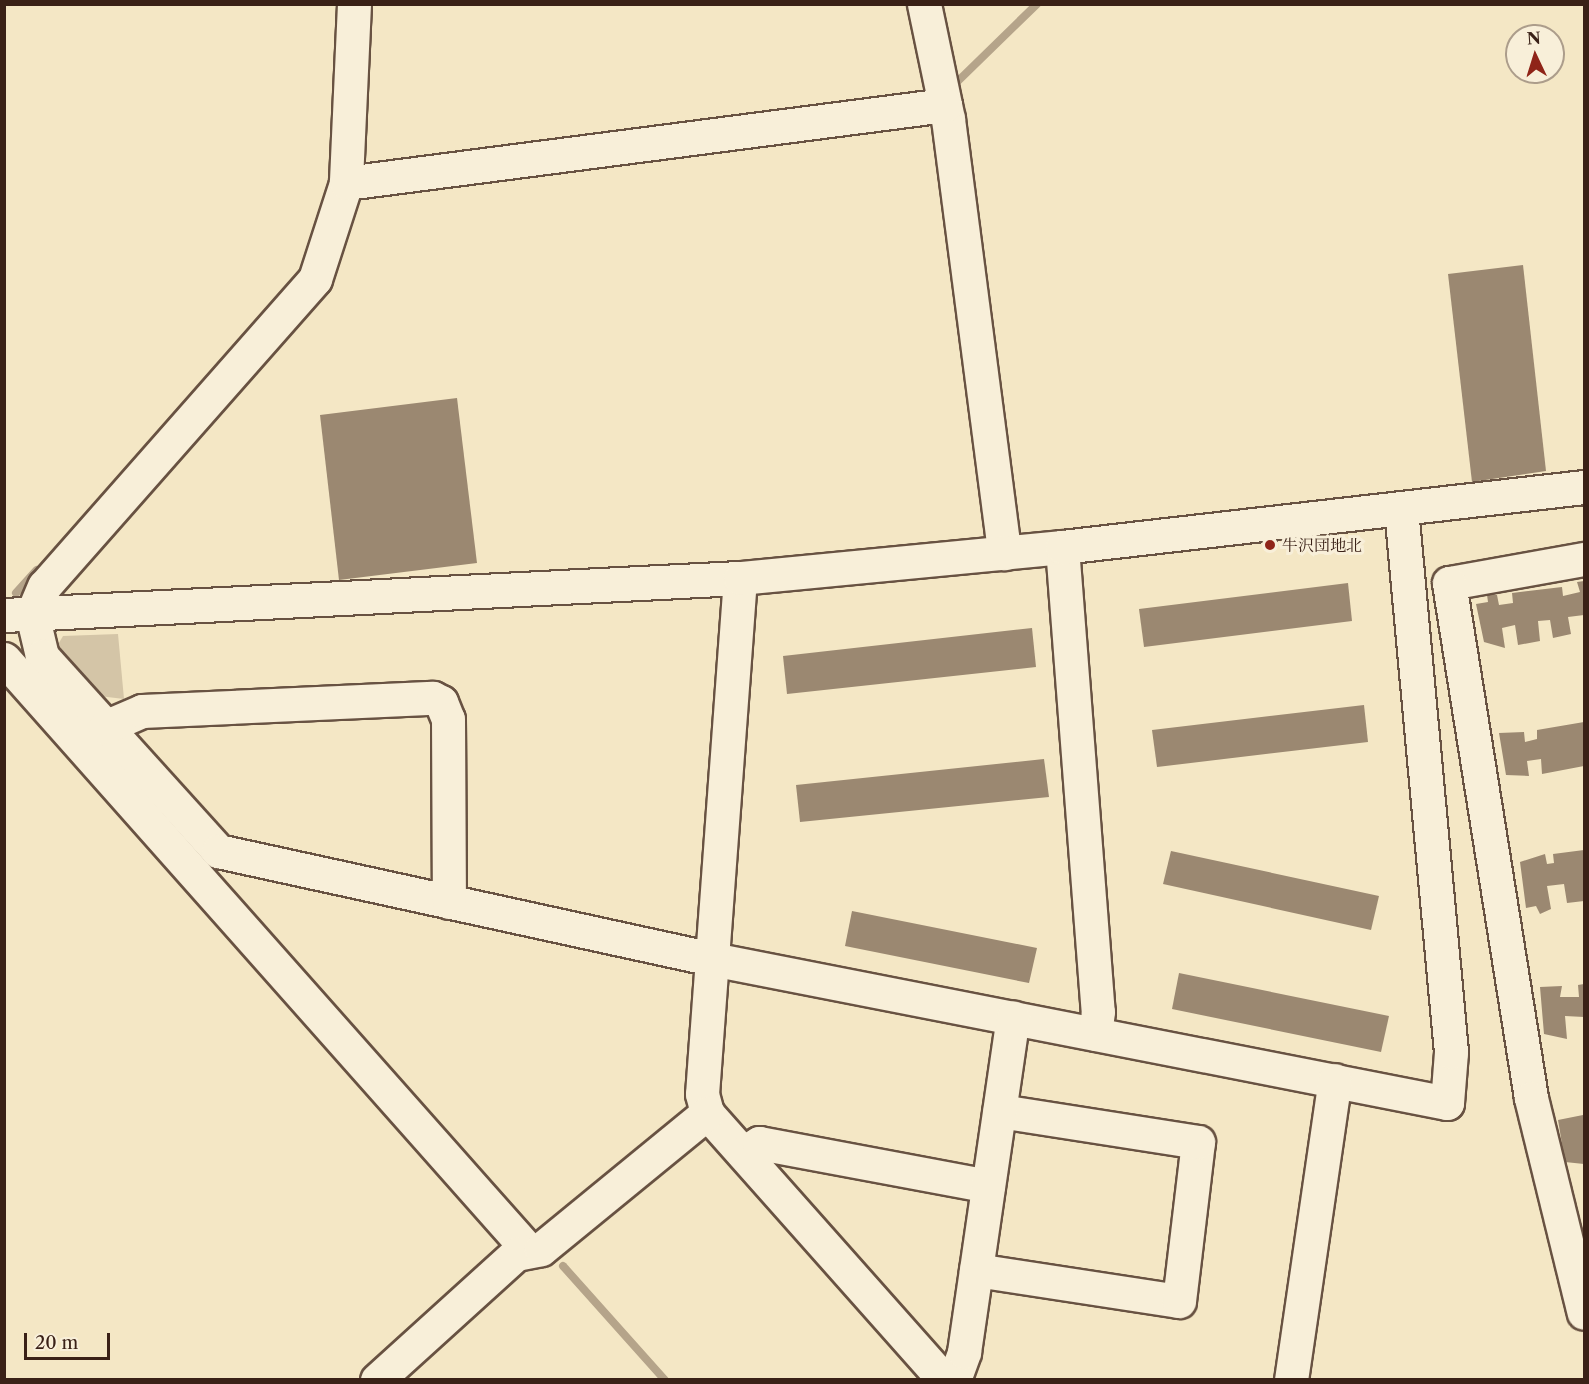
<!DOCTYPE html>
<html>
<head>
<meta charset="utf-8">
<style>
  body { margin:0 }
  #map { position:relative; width:1589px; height:1384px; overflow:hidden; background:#f4e7c5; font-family:"Libre Caslon Text","Noto Serif JP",serif }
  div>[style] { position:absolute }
  .green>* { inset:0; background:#d4c5a7 }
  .stream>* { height:8px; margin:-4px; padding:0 4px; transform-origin:4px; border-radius:4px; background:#b5a48a }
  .building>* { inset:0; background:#9b8871 }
  .roads { filter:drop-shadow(2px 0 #685242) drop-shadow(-2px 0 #685242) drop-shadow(0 2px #685242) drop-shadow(0 -2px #685242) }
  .minor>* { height:33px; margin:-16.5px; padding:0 16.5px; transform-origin:16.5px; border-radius:16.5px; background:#f8efd9 }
  .dots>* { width:16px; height:16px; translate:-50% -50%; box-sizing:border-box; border:3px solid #f8efd9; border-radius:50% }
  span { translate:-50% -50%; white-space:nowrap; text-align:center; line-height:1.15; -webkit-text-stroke:6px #f8efd9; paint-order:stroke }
  .poi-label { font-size:16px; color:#3a2117 }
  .left { translate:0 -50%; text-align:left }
  .frame { position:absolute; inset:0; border:6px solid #3a2117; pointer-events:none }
  .north { position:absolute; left:1505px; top:24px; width:60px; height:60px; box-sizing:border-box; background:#f8efd9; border:2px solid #ac9d8b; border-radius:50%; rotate:356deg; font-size:16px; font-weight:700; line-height:24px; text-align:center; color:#3a2117 }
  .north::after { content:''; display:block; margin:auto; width:21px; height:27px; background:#8f2418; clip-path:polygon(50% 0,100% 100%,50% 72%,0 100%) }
  .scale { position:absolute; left:24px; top:1333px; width:86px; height:27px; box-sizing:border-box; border:3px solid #3a2117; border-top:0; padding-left:8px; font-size:18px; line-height:21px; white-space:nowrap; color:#3a2117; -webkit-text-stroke:4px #f8efd9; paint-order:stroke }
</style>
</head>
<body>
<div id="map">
  <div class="green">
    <i style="clip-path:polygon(118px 634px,124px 699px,99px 696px,53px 653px,63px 636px)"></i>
  </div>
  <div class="stream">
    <i style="left:957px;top:82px;width:112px;rotate:-44.3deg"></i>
    <i style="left:16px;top:593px;width:31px;rotate:-48deg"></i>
    <i style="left:563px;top:1266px;width:153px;rotate:48.2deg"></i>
  </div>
  <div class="building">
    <i style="clip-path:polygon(1523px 265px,1546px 471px,1472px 482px,1448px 274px)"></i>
    <i style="clip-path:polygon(457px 398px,477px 563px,339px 580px,320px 415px)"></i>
    <i style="clip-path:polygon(1584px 581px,1584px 615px,1568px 617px,1571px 634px,1553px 638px,1550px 620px,1538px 621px,1540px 641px,1518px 645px,1515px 625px,1502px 628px,1505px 648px,1484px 642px,1476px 604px,1488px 602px,1487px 595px,1497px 595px,1499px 605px,1513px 603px,1512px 593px,1562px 587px,1563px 596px,1580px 592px,1577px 582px)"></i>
    <i style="clip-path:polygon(1348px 583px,1352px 621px,1144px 647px,1139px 609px)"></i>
    <i style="clip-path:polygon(1032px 628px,1036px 667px,787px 694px,783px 656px)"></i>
    <i style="clip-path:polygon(1364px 705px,1368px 742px,1157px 767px,1152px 730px)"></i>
    <i style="clip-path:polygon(1584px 722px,1584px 766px,1542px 774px,1541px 759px,1527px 761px,1529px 776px,1506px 775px,1499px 733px,1524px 732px,1525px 742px,1537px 739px,1537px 730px)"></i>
    <i style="clip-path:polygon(1044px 759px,1049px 797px,800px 822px,796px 785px)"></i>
    <i style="clip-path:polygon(1584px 850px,1584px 901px,1567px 903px,1564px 884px,1547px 886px,1551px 909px,1540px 914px,1536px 906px,1526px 908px,1520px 862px,1545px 854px,1547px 864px,1554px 863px,1553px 854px)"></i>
    <i style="clip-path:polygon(1171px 851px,1379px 896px,1371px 930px,1163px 884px)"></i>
    <i style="clip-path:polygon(852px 911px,1037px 948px,1029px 983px,845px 946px)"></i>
    <i style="clip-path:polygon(1179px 973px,1389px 1016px,1381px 1052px,1172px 1009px)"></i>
    <i style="clip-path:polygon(1584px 984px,1584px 1017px,1565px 1016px,1567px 1039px,1544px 1034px,1540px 987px,1562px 986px,1560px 997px,1579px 997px,1578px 985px)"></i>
    <i style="clip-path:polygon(1583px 1115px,1584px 1164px,1565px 1162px,1558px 1120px)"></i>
  </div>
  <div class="roads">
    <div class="minor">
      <i style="left:354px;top:4px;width:179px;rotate:92.6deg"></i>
      <i style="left:346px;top:183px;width:101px;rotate:107.9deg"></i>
      <i style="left:315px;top:279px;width:409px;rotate:131.4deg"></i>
      <i style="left:44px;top:586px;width:30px;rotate:113deg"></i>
      <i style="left:32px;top:614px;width:43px;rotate:76.6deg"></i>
      <i style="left:42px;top:656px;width:263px;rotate:47.9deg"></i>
      <i style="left:218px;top:851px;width:506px;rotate:12.33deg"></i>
      <i style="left:712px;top:959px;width:749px;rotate:11.08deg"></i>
      <i style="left:1447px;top:1103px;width:51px;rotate:-85.5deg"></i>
      <i style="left:1451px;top:1052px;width:545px;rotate:-95.26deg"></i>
      <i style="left:924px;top:4px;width:117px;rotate:78.2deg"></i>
      <i style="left:948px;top:119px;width:438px;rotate:82.6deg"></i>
      <i style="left:346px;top:183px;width:604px;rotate:-7.42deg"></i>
      <i style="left:1062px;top:547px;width:466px;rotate:85.6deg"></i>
      <i style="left:1098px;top:1012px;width:22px;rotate:98deg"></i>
      <i style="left:1584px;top:559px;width:137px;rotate:169.9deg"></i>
      <i style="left:1449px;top:583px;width:521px;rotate:80.95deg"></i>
      <i style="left:1531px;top:1098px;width:221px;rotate:76.2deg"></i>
      <i style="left:740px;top:578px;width:517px;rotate:94.21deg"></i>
      <i style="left:702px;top:1094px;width:20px;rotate:75deg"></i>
      <i style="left:707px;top:1113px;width:357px;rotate:48.4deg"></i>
      <i style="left:4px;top:615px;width:737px;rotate:-2.88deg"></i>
      <i style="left:740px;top:578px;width:323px;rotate:-5.5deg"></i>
      <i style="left:1062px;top:547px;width:525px;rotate:-6.56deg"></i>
      <i style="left:4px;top:659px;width:791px;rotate:48.43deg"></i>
      <i style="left:105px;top:727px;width:40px;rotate:-23.4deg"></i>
      <i style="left:142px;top:711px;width:291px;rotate:-2.6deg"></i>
      <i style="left:433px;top:698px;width:9px;rotate:27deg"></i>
      <i style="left:441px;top:702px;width:18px;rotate:68deg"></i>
      <i style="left:448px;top:719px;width:183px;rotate:89.7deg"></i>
      <i style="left:743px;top:1153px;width:19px;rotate:-32deg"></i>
      <i style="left:759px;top:1143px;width:233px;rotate:10.6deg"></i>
      <i style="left:976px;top:1270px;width:205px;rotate:8.7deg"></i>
      <i style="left:1179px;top:1301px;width:160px;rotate:-83.2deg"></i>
      <i style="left:1198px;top:1142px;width:201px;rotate:-171.1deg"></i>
      <i style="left:377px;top:1380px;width:188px;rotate:-42.2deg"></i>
      <i style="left:516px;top:1254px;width:25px;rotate:-11deg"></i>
      <i style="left:541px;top:1249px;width:215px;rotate:-39.3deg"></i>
      <i style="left:954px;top:1380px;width:30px;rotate:-70deg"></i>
      <i style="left:964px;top:1352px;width:338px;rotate:-81.7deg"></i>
      <i style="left:1291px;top:1380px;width:303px;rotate:-81.7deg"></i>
    </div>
  </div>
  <div class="dots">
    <i style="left:1270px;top:545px;background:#8f2418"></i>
  </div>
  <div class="poi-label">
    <span class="left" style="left:1282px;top:545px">牛沢団地北</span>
  </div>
  <div class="frame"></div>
  <div class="north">N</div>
  <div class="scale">20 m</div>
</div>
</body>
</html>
